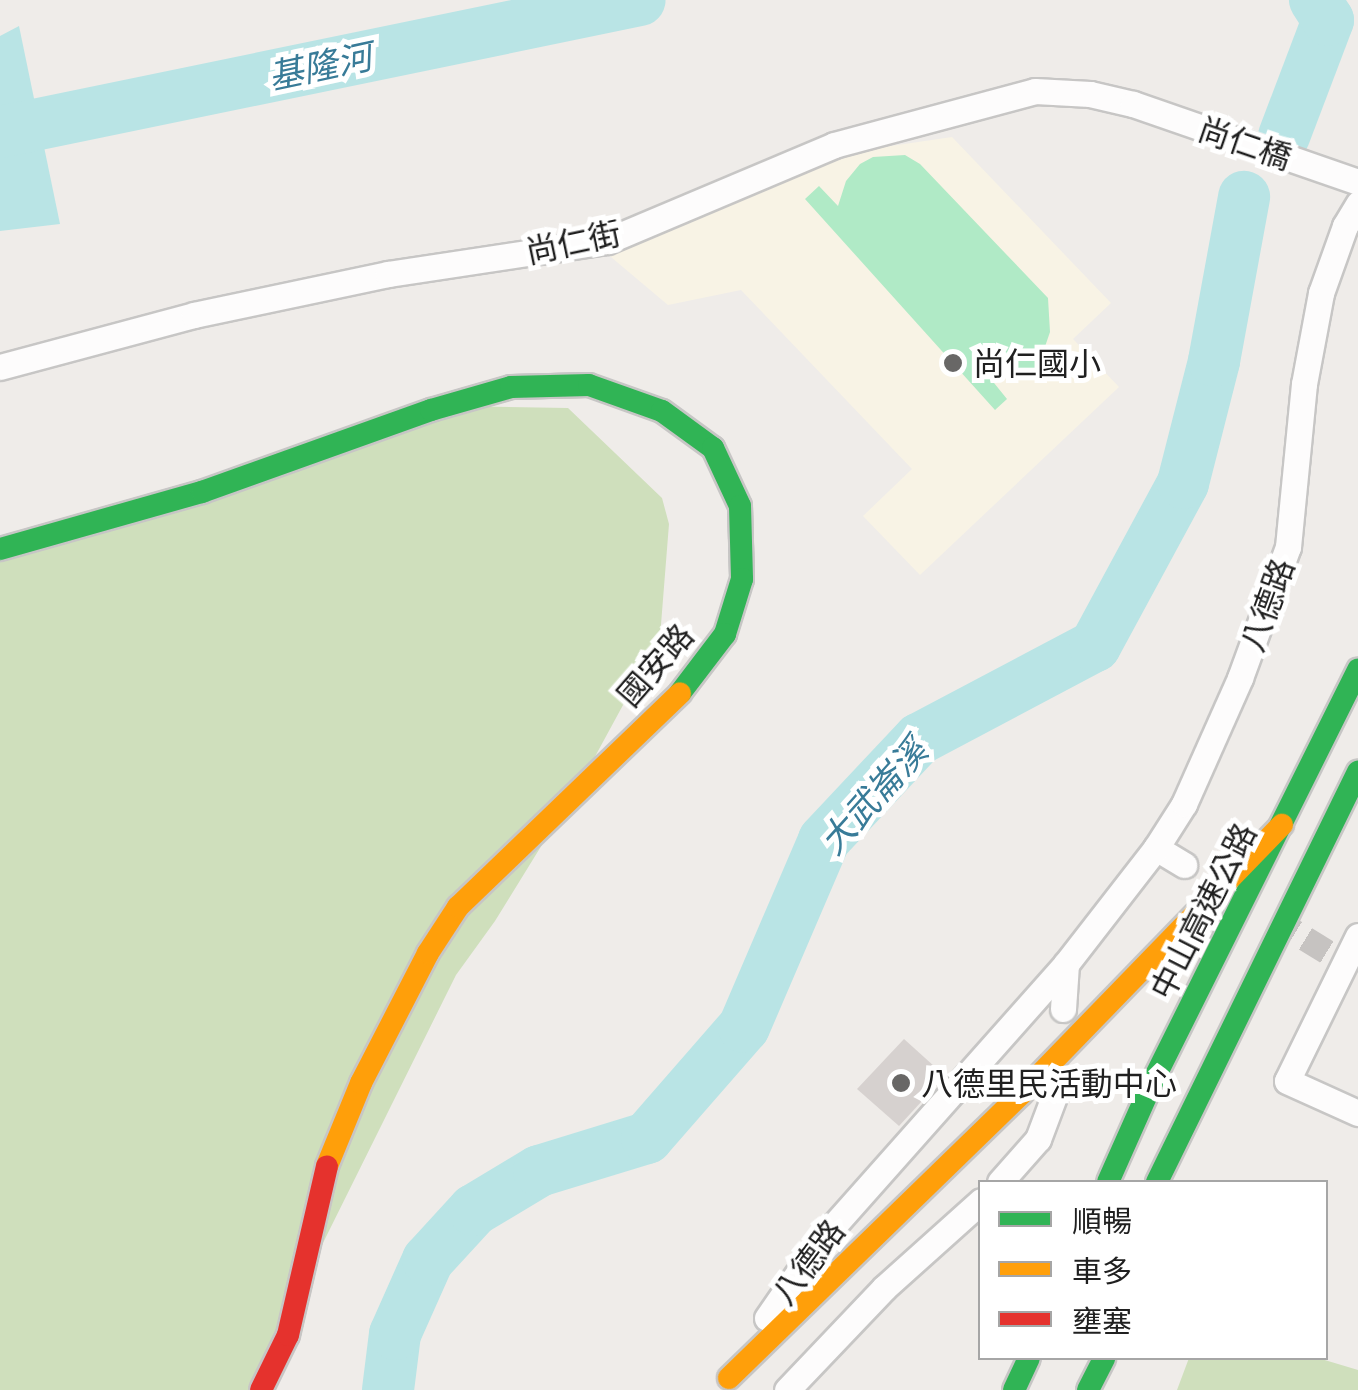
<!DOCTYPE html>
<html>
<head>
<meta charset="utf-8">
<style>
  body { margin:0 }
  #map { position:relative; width:1358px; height:1390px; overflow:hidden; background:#efece9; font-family:"IBM Plex Sans","Noto Sans TC",sans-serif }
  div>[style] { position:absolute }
  .education>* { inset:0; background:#f8f3e5 }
  .forest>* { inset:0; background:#cfdfbc }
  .pitch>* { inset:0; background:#b0eac6 }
  .water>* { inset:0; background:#b9e4e5 }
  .river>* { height:52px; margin:-26px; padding:0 26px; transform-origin:26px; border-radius:26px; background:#b9e4e5 }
  .building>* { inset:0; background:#d6d1cf }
  .street-tunnel>* { height:25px; margin-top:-12.5px; transform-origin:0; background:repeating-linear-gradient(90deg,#c6c3c1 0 25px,transparent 0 37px) }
  .roads { filter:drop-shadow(2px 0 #c7c6c5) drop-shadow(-2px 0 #c7c6c5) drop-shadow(0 2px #c7c6c5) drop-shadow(0 -2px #c7c6c5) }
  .street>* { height:25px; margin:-12.5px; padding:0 12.5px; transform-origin:12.5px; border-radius:12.5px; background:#fdfcfc }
  .fast>* { height:22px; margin:-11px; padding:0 11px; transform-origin:11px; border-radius:11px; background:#30b455 }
  .slow>* { height:22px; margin:-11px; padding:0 11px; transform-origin:11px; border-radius:11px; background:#ff9f0a }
  .jam>* { height:22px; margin:-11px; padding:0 11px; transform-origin:11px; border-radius:11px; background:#e5322d }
  .dots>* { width:28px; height:28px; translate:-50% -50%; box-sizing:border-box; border:5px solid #fff; border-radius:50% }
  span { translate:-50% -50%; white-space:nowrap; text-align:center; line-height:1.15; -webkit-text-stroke:10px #fff; paint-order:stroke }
  .street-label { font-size:32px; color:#202020 }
  .poi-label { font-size:32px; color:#202020 }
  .left { translate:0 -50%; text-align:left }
  .water-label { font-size:35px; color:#387b98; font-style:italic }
  .legend { position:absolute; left:978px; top:1180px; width:350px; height:180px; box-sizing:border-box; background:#fff; border:2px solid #a6a6a6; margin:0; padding:12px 18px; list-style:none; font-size:30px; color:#202020 }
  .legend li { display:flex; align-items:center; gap:20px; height:50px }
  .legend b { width:50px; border:2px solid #a6a6a6 }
</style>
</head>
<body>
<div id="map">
  <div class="education">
    <i style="clip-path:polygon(952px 137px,1111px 303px,1073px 339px,1119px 387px,920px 575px,863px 516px,912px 469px,741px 290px,668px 305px,605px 252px,843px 153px)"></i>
  </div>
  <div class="forest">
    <i style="clip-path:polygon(454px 406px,568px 408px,662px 498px,669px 524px,660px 637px,585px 775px,495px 921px,456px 975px,250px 1390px,0 1390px,0 560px)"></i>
    <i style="clip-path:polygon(1189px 1358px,1318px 1358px,1358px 1370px,1358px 1390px,1177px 1390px)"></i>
  </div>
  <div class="pitch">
    <i style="clip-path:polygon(905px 155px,920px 164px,1048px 298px,1050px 332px,1038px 367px,1027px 373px,990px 378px,1007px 399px,995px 410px,805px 199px,819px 186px,838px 206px,846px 181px,860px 164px,873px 157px)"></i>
  </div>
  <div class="water">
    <i style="clip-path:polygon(19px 26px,60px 224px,0 231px,0 36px)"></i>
  </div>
  <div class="river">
    <i style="left:0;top:132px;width:653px;rotate:-11.65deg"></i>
    <i style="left:1284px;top:136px;width:124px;rotate:-69.2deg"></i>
    <i style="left:1328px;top:20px;width:24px;rotate:-123deg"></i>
    <i style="left:388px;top:1390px;width:56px;rotate:-82.9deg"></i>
    <i style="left:395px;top:1334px;width:81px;rotate:-66deg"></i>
    <i style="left:428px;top:1260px;width:68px;rotate:-47.4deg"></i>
    <i style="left:474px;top:1210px;width:76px;rotate:-31deg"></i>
    <i style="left:539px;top:1171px;width:113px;rotate:-17deg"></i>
    <i style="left:647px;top:1138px;width:147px;rotate:-48.9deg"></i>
    <i style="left:744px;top:1027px;width:203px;rotate:-66.8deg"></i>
    <i style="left:824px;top:840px;width:139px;rotate:-46.8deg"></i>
    <i style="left:919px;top:739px;width:199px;rotate:-27.9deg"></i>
    <i style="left:1095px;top:646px;width:185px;rotate:-61.6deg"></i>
    <i style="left:1183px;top:483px;width:126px;rotate:-75.7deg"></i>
    <i style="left:1214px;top:361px;width:167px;rotate:-79.6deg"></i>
  </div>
  <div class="building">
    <i style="clip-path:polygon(904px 1039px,945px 1076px,899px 1126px,857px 1089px)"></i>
  </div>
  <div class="street-tunnel">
    <i style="left:1274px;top:919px;width:67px;rotate:31.6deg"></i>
  </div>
  <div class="roads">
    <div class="street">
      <i style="left:0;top:367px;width:201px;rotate:-15deg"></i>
      <i style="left:194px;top:315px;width:198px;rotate:-11.9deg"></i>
      <i style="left:388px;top:274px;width:221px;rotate:-8.6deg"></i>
      <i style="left:607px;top:241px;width:246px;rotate:-22.9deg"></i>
      <i style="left:834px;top:145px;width:208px;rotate:-15deg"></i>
      <i style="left:1035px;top:91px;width:55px;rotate:3.1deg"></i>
      <i style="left:1090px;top:94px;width:44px;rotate:13.1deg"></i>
      <i style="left:1133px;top:104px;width:238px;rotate:19.1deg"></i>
      <i style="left:1156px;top:848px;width:33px;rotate:31deg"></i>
      <i style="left:1358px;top:936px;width:161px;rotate:116.1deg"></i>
      <i style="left:1287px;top:1081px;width:78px;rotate:24.3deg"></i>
      <i style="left:1063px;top:1009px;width:45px;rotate:-86.2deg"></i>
      <i style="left:1000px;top:1182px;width:57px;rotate:-48.5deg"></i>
      <i style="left:1038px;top:1139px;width:60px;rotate:-69.4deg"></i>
      <i style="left:767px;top:1318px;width:95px;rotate:-55.3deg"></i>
      <i style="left:821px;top:1240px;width:369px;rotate:-48.4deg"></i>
      <i style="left:1066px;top:964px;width:147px;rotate:-52.2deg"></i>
      <i style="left:1156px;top:848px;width:52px;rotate:-57.5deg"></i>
      <i style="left:1184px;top:804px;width:138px;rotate:-66deg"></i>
      <i style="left:1240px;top:678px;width:140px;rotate:-69.9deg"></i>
      <i style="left:1288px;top:547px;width:164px;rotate:-84.4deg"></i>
      <i style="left:1304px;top:384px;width:93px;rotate:-79.4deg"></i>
      <i style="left:1321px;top:293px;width:71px;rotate:-70.3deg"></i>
      <i style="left:1345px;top:226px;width:26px;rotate:-59deg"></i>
      <i style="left:787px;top:1390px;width:141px;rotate:-46.4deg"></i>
      <i style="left:884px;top:1288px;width:130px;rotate:-41.9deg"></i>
    </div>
    <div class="fast">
      <i style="left:0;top:549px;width:210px;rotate:-15.8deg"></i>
      <i style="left:202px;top:492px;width:243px;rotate:-19.7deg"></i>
      <i style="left:431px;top:410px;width:83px;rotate:-16deg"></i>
      <i style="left:511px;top:387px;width:78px;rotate:-1.5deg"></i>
      <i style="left:589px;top:385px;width:77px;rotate:19.6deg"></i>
      <i style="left:662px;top:411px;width:63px;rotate:36deg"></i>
      <i style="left:713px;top:448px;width:64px;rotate:65deg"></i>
      <i style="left:740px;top:506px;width:73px;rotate:88.4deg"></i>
      <i style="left:742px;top:579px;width:58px;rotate:107.2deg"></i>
      <i style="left:725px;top:634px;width:74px;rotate:127.3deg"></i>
      <i style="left:1108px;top:1182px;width:108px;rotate:-66deg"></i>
      <i style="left:1152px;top:1083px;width:462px;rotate:-63.5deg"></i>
      <i style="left:1157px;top:1182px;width:457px;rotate:-63.9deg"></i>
      <i style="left:1014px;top:1390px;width:35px;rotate:-65deg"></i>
      <i style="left:1088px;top:1390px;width:36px;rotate:-63deg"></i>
    </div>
    <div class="slow">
      <i style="left:327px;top:1166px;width:90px;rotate:-67.7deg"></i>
      <i style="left:361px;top:1083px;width:146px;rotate:-62.7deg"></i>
      <i style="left:428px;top:953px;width:55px;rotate:-56.9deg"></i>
      <i style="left:458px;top:907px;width:308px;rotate:-43.9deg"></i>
      <i style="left:729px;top:1378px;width:407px;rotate:-44.2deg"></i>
      <i style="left:1021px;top:1094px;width:375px;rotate:-45.9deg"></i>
    </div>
    <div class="jam">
      <i style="left:261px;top:1390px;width:61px;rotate:-63.9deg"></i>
      <i style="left:288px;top:1335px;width:173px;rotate:-77deg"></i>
    </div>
  </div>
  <div class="dots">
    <i style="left:953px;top:363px;background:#686766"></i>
    <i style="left:901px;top:1083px;background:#686766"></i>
  </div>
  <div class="street-label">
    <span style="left:1245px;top:143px;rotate:19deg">尚仁橋</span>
    <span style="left:573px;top:242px;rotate:-12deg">尚仁街</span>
    <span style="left:1267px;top:605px;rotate:-70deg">八德路</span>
    <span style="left:655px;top:665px;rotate:-49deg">國安路</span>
    <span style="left:1203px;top:911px;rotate:-63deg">中山高速公路</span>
    <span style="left:808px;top:1262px;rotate:-53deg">八德路</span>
  </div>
  <div class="poi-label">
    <span class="left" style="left:973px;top:363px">尚仁國小</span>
    <span class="left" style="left:921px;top:1083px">八德里民活動中心</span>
  </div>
  <div class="water-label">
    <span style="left:320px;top:66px;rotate:-12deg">基隆河</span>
    <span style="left:873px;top:796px;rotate:-48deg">大武崙溪</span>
  </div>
  <ul class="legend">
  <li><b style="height:12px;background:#30b455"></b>順暢</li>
  <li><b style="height:12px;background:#ff9f0a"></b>車多</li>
  <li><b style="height:12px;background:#e5322d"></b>壅塞</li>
  </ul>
</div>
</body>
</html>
